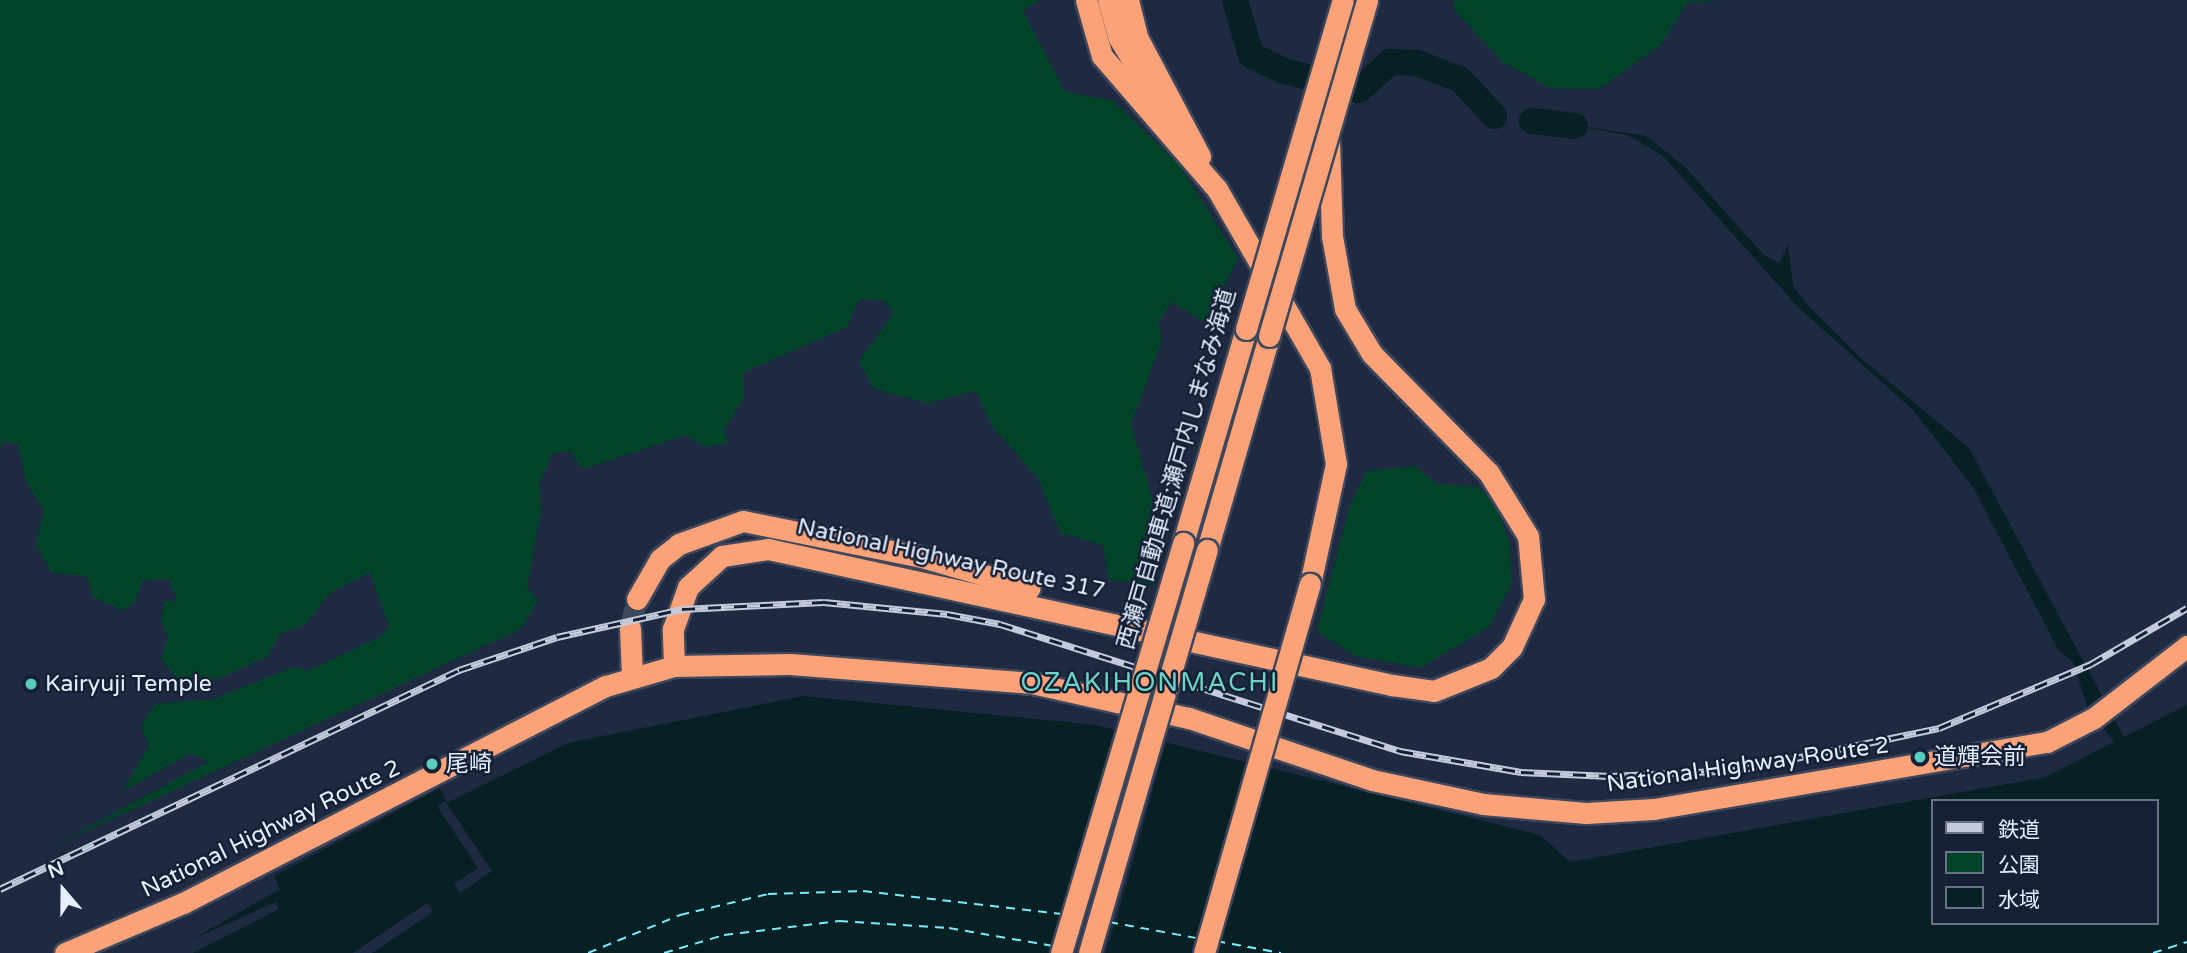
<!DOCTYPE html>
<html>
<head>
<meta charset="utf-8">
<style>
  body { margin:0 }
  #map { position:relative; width:2187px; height:953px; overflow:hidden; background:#1e2a41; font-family:"Varela Round","Noto Sans JP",sans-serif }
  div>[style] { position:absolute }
  .green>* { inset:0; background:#004328 }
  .water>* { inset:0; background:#072023 }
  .pier>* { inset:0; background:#1e2a41 }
  .river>* { height:26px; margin:-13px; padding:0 13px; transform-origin:13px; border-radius:13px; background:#072023 }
  .ferry>* { height:2px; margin-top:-1px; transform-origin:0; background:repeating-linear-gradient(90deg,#7aeefe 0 9px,transparent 0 16px) }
  .highway-tunnel>* { height:21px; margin-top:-10.5px; transform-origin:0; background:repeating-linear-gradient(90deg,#3c485d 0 21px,transparent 0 31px) }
  .roads { filter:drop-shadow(2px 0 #3e475b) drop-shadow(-2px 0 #3e475b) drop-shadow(0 2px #3e475b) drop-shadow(0 -2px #3e475b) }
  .highway>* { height:21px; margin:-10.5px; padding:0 10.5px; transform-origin:10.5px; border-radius:10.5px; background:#fba278 }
  .rail>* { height:7px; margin-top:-3.5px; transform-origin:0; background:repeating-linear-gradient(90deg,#152036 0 13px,#c3cbdc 0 26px); box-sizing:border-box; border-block:2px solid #c3cbdc }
  .bridges { filter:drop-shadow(2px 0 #3e475b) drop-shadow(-2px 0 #3e475b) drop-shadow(0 2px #3e475b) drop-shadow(0 -2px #3e475b) }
  .highway-bridge>* { height:21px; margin:-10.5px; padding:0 10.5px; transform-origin:10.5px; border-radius:10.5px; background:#fba278 }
  .dots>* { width:19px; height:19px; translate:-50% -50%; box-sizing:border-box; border:4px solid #152036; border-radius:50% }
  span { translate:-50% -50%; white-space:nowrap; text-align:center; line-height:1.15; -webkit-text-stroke:5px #152036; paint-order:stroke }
  .street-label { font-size:23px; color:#e7effe }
  .poi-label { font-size:23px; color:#e7effe }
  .left { translate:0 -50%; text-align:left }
  .quarter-label { font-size:26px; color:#6bd4c5; letter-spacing:2px }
  .legend { position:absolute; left:1931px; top:799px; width:228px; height:126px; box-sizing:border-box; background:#152036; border:2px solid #697386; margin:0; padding:9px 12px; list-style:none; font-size:21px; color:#e7effe }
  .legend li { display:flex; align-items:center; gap:14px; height:35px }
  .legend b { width:35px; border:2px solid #697386 }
  .north { position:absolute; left:28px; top:855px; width:70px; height:70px; -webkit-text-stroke:5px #152036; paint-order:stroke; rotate:340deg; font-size:19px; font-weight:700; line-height:28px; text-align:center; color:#e7effe }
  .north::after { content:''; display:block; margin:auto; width:24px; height:32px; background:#e7effe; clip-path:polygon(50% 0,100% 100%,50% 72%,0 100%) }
</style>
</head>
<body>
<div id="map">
  <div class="green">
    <i style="clip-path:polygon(0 0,1039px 0,1023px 11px,1065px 92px,1113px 100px,1179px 165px,1238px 258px,1206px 323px,1172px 302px,1159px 321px,1162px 341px,1131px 424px,1162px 533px,1156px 585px,1109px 580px,1103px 545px,1060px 533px,1038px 478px,992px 426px,976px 391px,927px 403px,874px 389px,859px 361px,894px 313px,883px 300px,859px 299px,847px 327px,744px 372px,744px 398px,724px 429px,728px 443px,705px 447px,686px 435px,583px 469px,570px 451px,552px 454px,539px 484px,541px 511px,527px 588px,538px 600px,521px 629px,56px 845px,208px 762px,191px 753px,123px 791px,149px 745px,141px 726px,155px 704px,214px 699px,294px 667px,310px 670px,380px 637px,389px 626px,370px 572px,329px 594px,306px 624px,280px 634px,267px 657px,220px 678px,180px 684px,161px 658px,169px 636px,161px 621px,164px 602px,177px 600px,169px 579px,142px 581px,135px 602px,123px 611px,93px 597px,87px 576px,52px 573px,36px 544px,44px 511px,26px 481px,18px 444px,2px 442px,0 451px)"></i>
    <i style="clip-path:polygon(1454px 0,1718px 0,1687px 3px,1661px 45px,1599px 89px,1550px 88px,1503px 62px,1454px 10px)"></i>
    <i style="clip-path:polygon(1415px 466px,1437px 484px,1478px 487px,1495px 502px,1510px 544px,1512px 583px,1489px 627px,1420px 668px,1355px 656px,1317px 631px,1349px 508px,1367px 471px)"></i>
  </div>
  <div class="water">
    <i style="clip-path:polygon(evenodd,1538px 119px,1646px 136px,1684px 166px,1764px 255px,1779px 263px,1788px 245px,1793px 286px,1804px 301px,1863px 360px,1969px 448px,2124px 737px,2187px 705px,2187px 953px,193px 953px,279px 909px,276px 902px,191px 940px,280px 889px,274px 876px,440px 788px,447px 803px,568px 743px,804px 696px,1096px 725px,1540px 835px,1570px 862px,2046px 777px,2114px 742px,2087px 706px,2073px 662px,2059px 651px,1973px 487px,1913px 410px,1798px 307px,1662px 155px,1627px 135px,1538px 119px,1933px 801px,2157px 801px,2157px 923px,1933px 923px,1933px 801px)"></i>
  </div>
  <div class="pier">
    <i style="clip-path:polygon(1118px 727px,1167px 739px,1118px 914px,1105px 953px,1052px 953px)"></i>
    <i style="clip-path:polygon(445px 801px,492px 871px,460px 893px,454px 884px,478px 868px,437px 806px)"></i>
    <i style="clip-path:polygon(427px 903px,433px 912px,372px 953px,353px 953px)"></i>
  </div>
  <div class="river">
    <i style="left:1235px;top:0;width:57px;rotate:73.8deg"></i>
    <i style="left:1251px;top:55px;width:37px;rotate:26deg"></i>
    <i style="left:1284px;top:71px;width:77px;rotate:14.2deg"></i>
    <i style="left:1359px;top:90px;width:42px;rotate:-42.1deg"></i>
    <i style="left:1390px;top:62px;width:27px;rotate:2deg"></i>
    <i style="left:1417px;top:63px;width:47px;rotate:21.1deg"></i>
    <i style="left:1461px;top:80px;width:49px;rotate:47.5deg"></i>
    <i style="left:1532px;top:121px;width:43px;rotate:6.6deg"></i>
  </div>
  <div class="ferry">
    <i style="left:1109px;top:922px;width:88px;rotate:10.4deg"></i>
    <i style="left:1216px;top:941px;width:66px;rotate:10.5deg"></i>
    <i style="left:588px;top:953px;width:100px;rotate:-22.4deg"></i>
    <i style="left:680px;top:915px;width:90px;rotate:-13.4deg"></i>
    <i style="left:768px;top:894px;width:95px;rotate:-1.8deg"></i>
    <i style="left:863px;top:891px;width:200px;rotate:6.6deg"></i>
    <i style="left:664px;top:953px;width:63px;rotate:-16.7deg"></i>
    <i style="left:724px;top:935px;width:116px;rotate:-6.9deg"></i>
    <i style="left:839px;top:921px;width:110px;rotate:3.6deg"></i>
    <i style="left:949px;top:928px;width:106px;rotate:9.8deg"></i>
    <i style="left:2153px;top:953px;width:36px;rotate:-18deg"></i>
  </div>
  <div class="highway-tunnel">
    <i style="left:630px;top:628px;width:30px;rotate:-76deg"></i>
  </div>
  <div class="roads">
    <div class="highway">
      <i style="left:1086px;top:0;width:58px;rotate:74.1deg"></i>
      <i style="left:1102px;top:56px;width:176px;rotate:49.2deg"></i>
      <i style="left:1217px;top:189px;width:207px;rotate:60.1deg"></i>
      <i style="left:1320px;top:368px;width:97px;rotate:80.5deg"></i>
      <i style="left:1336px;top:464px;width:123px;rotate:102.2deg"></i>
      <i style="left:1108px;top:0;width:40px;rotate:74deg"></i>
      <i style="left:1119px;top:38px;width:95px;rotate:58.8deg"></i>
      <i style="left:1128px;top:0;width:38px;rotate:76deg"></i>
      <i style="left:1137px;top:37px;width:135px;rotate:62.1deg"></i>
      <i style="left:1183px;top:543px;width:223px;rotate:-73.6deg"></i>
      <i style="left:1207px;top:550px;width:223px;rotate:-73.8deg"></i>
      <i style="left:637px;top:599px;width:46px;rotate:-60.1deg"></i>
      <i style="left:660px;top:559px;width:24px;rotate:-38deg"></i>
      <i style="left:679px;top:544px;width:68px;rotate:-19.8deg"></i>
      <i style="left:743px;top:521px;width:182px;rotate:11.4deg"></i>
      <i style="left:921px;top:557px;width:113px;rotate:15.9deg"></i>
      <i style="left:630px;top:628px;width:47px;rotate:87.6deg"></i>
      <i style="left:674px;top:666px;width:37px;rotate:-92deg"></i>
      <i style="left:673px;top:629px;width:45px;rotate:-70.3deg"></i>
      <i style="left:688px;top:587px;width:46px;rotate:-42.4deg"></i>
      <i style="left:722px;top:556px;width:47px;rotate:-8.7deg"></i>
      <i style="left:768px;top:549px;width:639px;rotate:12.3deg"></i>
      <i style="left:1392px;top:685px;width:42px;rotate:8.1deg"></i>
      <i style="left:1434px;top:691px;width:61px;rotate:-22deg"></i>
      <i style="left:1491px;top:668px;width:30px;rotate:-45deg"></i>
      <i style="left:1512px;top:647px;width:53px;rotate:-65.4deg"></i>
      <i style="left:1534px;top:599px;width:63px;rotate:-95.4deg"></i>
      <i style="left:1528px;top:536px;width:74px;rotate:-121.8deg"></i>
      <i style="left:1489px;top:473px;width:167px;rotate:-134.5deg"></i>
      <i style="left:1372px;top:354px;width:52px;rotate:-121deg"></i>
      <i style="left:1345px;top:309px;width:74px;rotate:-100.1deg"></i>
      <i style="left:1332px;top:236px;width:93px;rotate:-91.8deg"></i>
      <i style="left:65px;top:953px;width:128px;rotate:-23deg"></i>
      <i style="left:183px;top:903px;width:475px;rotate:-27.2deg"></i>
      <i style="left:606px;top:686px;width:71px;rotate:-16.4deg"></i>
      <i style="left:674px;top:666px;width:116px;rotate:-1deg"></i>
      <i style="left:790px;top:664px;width:243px;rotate:4.5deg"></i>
      <i style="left:1032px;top:683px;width:161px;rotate:12.6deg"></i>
      <i style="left:1189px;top:718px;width:193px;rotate:18.7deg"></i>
      <i style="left:1372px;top:780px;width:114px;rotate:12.2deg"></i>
      <i style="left:1483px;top:804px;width:103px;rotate:5deg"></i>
      <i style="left:1586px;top:813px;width:68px;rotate:-3.4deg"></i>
      <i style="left:1654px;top:809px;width:399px;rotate:-9.7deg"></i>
      <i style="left:2047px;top:742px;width:53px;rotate:-27.1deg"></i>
      <i style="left:2094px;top:718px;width:118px;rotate:-37.7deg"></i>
    </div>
  </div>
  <div class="rail">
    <i style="left:0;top:889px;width:509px;rotate:-25.51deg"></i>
    <i style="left:459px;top:670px;width:103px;rotate:-18.6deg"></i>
    <i style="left:557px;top:637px;width:128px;rotate:-12.6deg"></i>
    <i style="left:682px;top:609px;width:142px;rotate:-2.8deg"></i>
    <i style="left:824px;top:602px;width:124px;rotate:5.6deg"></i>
    <i style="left:947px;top:614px;width:54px;rotate:10.7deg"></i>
    <i style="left:1000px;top:624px;width:420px;rotate:17.6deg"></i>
    <i style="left:1400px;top:751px;width:123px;rotate:9.8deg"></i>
    <i style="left:1521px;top:772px;width:89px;rotate:2.6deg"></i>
    <i style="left:1610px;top:776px;width:128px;rotate:-2.7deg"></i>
    <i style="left:1738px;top:770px;width:205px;rotate:-11.8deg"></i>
    <i style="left:1939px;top:728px;width:165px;rotate:-22.8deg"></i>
    <i style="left:2091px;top:664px;width:111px;rotate:-30.3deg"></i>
  </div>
  <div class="bridges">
    <div class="highway-bridge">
      <i style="left:1246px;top:329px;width:343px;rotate:-73.6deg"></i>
      <i style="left:1269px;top:336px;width:350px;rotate:-73.7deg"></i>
      <i style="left:1061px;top:953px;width:428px;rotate:-73.4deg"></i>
      <i style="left:1089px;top:953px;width:420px;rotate:-73.7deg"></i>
      <i style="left:1204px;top:953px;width:384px;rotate:-74deg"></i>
    </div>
  </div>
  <div class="dots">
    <i style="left:31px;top:684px;background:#59cebf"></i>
    <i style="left:1920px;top:757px;background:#59cebf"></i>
    <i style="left:432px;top:764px;background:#59cebf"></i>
  </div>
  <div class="street-label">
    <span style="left:1177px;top:469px;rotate:-74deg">西瀬戸自動車道;瀬戸内しまなみ海道</span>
    <span style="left:951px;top:559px;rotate:12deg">National Highway Route 317</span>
    <span style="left:1748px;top:765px;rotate:-8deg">National Highway Route 2</span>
    <span style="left:271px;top:829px;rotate:-26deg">National Highway Route 2</span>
  </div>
  <div class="poi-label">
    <span class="left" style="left:45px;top:684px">Kairyuji Temple</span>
    <span class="left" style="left:1934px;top:757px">道輝会前</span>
    <span class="left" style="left:446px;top:764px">尾崎</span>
  </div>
  <div class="quarter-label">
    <span style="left:1150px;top:683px">OZAKIHONMACHI</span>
  </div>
  <ul class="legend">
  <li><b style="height:9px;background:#c3cbdc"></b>鉄道</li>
  <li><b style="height:19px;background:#004328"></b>公園</li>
  <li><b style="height:19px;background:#072023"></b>水域</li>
  </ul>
  <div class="north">N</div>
</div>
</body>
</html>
